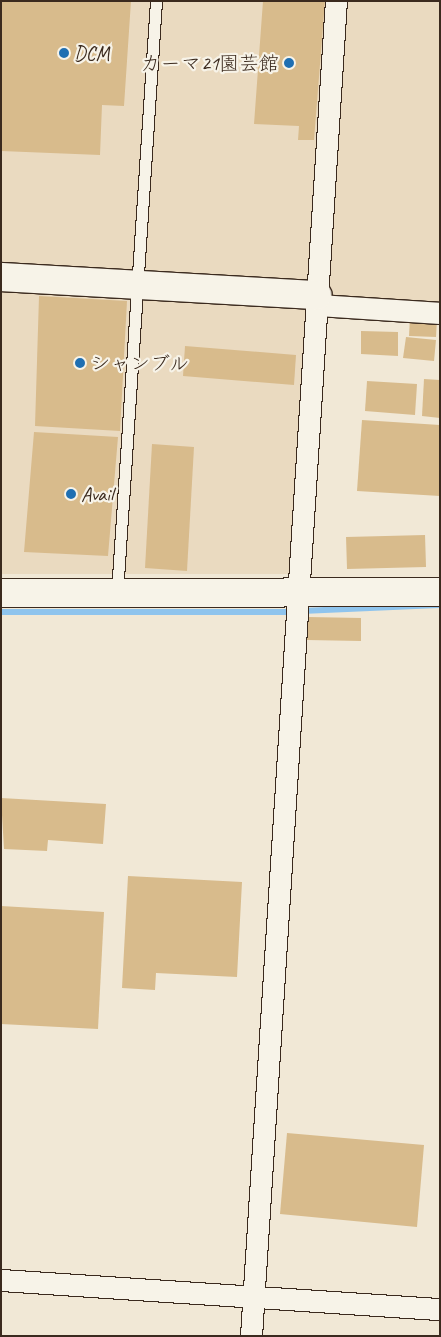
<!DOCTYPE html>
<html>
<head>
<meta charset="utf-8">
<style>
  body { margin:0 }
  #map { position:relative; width:441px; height:1337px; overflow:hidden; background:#f1e8d6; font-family:Caveat,"Klee One",sans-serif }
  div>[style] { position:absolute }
  .built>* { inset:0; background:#eadac0 }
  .stream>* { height:5.5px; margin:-2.75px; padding:0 2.75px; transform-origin:2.75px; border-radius:2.75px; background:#8fc4ed }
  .building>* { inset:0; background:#d8bb8c }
  .roads { filter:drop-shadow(1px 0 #3b2a1e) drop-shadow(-1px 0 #3b2a1e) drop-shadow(0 1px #3b2a1e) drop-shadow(0 -1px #3b2a1e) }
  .lane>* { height:11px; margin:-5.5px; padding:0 5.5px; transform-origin:5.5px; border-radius:5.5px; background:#f7f3e8 }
  .street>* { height:21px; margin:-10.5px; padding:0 10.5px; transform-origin:10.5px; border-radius:10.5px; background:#f7f3e8 }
  .secondary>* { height:28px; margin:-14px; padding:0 14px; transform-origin:14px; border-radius:14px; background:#f7f3e8 }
  .dots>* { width:14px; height:14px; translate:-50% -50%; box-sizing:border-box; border:2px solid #f7f3e8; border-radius:50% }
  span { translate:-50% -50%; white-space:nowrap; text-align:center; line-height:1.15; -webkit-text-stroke:4.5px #f7f3e8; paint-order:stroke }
  .poi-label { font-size:20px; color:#3b2a1e }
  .left { translate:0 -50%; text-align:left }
  .right { translate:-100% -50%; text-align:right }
  .frame { position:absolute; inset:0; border:2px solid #3b2a1e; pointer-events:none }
</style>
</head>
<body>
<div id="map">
  <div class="built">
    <i style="clip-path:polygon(1px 1px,327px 1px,289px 574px,1px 574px)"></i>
    <i style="clip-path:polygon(346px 1px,440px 1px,440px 307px,326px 300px)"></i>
  </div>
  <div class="stream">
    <i style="left:302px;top:611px;width:136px;rotate:-2.5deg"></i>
    <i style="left:1px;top:612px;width:292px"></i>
  </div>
  <div class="building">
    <i style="clip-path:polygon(1px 1px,131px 1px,124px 106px,102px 105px,100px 155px,1px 151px)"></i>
    <i style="clip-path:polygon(263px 1px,325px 1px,314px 140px,298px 140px,299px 126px,254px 124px)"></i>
    <i style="clip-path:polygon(39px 296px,127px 301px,120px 431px,35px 426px)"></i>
    <i style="clip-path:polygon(410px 317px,437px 319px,436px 337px,409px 336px)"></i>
    <i style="clip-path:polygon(361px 331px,398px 332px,398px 356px,361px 354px)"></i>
    <i style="clip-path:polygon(406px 337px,436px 340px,434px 361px,403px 358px)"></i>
    <i style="clip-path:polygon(185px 346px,296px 355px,294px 385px,183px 376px)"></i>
    <i style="clip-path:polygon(424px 379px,440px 380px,440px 418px,422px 416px)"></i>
    <i style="clip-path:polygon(367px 381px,417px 384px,415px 415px,365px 411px)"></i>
    <i style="clip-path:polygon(362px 420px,440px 425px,440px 496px,357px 491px)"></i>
    <i style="clip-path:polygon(34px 432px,118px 437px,108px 556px,24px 552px)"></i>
    <i style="clip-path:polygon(152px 444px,194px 447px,187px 571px,145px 568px)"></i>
    <i style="clip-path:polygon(425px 535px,426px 567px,347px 569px,346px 537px)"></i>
    <i style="clip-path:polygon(308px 617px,361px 618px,361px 641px,307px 640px)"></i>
    <i style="clip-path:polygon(1px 798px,106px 804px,103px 844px,48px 840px,47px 851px,4px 849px)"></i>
    <i style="clip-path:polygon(128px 876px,242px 882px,237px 977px,156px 973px,155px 990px,122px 988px)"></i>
    <i style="clip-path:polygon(1px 906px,104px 912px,98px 1029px,1px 1024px)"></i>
    <i style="clip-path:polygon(287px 1133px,424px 1145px,417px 1227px,280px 1214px)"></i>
  </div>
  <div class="roads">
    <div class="lane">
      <i style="left:117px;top:593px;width:593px;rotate:-86.23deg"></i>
    </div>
    <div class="street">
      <i style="left:317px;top:305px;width:123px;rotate:3.7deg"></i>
      <i style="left:1px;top:1280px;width:440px;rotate:3.8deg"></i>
      <i style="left:251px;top:1336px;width:1338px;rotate:-86.36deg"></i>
    </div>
    <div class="secondary">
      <i style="left:1px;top:277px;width:317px;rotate:3.3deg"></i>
      <i style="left:1px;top:593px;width:439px;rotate:-0.1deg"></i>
    </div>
  </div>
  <div class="dots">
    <i style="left:64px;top:53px;background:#1f6fb2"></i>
    <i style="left:289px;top:63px;background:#1f6fb2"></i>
    <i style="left:80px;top:363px;background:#1f6fb2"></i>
    <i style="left:71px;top:494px;background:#1f6fb2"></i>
  </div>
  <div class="poi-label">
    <span class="left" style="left:74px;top:53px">DCM</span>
    <span class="right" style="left:279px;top:63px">カーマ21園芸館</span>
    <span class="left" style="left:90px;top:363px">シャンブル</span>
    <span class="left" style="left:81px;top:494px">Avail</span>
  </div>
  <div class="frame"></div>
</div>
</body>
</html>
